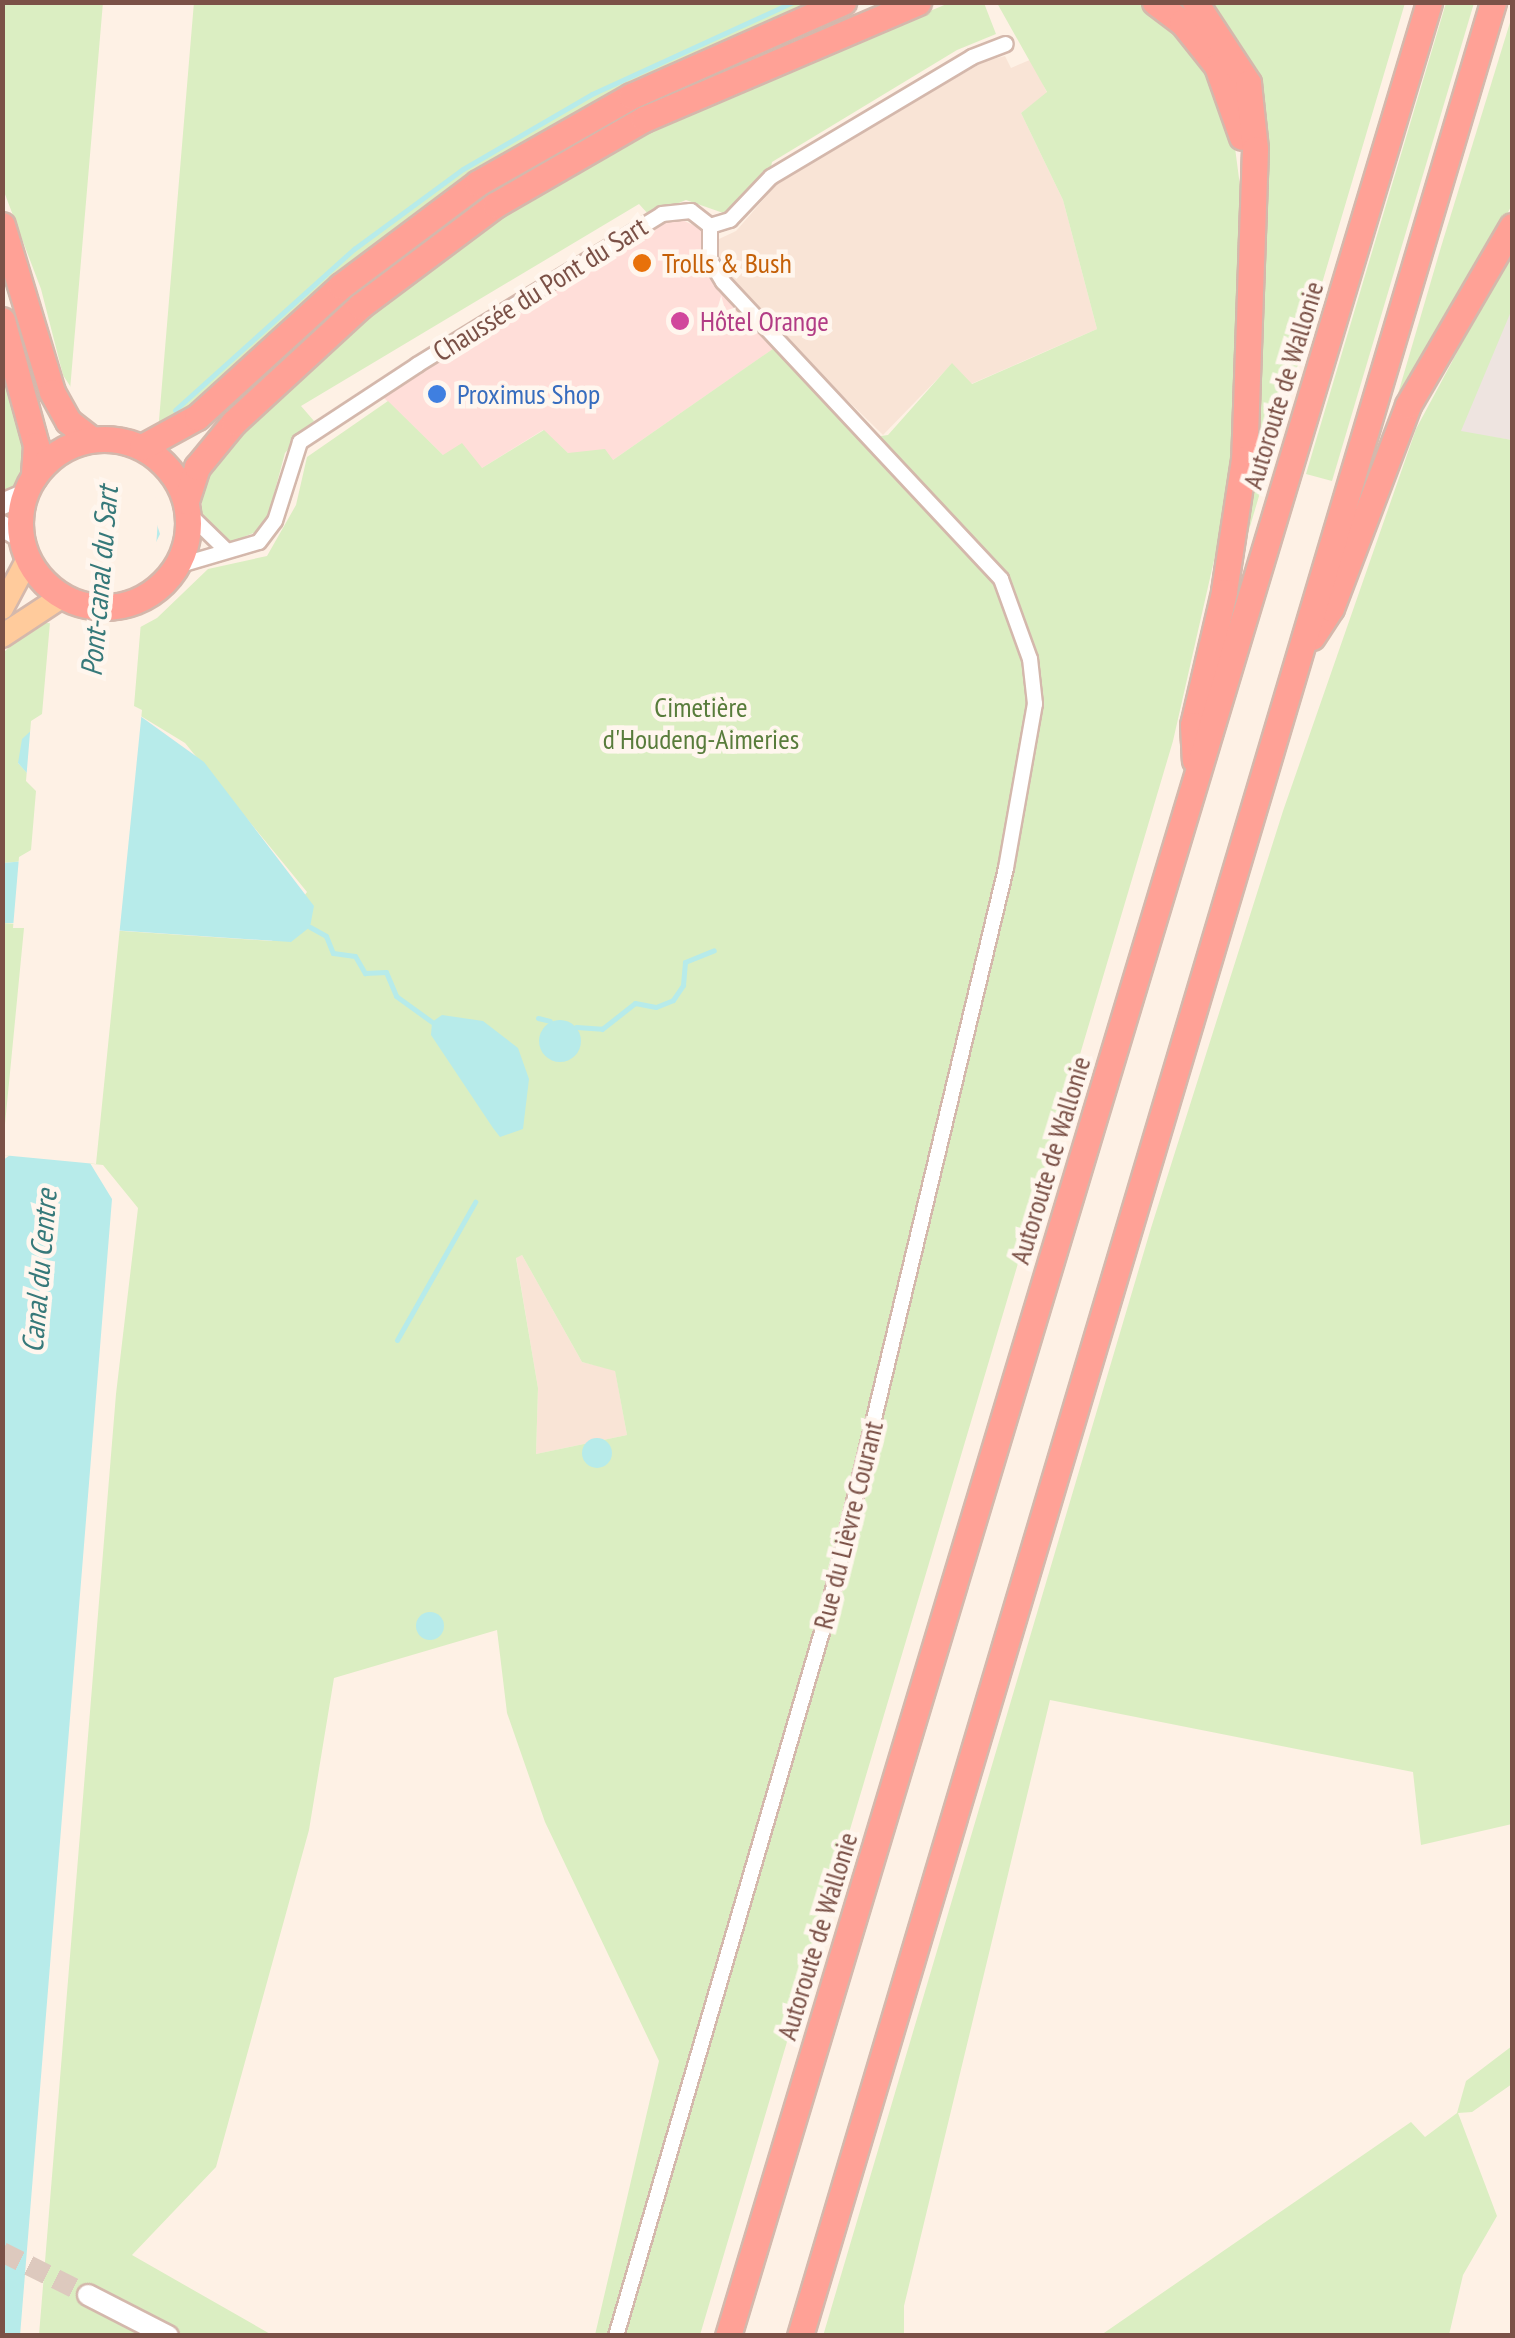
<!DOCTYPE html>
<html>
<head>
<meta charset="utf-8">
<style>
  body { margin:0 }
  #map { position:relative; width:1515px; height:2338px; overflow:hidden; background:#fef1e5; font-family:"PT Sans Narrow",sans-serif }
  div>[style] { position:absolute }
  .residential>* { inset:0; background:#f9e4d6 }
  .commercial>* { inset:0; background:#ffded9 }
  .industrial>* { inset:0; background:#eee4e0 }
  .green>* { inset:0; background:#dbeec2 }
  .water>* { inset:0; background:#b7ebea }
  .round { border-radius:50% }
  .pier>* { inset:0; background:#fef1e5 }
  .stream>* { height:5px; margin:-2.5px; padding:0 2.5px; transform-origin:2.5px; border-radius:2.5px; background:#b7ebea }
  .secondary-tunnel>* { height:20px; margin-top:-10px; transform-origin:0; background:repeating-linear-gradient(90deg,#ddc9be 0 20px,transparent 0 30px) }
  .roads { filter:drop-shadow(2px 0 #d4b8ac) drop-shadow(-2px 0 #d4b8ac) drop-shadow(0 2px #d4b8ac) drop-shadow(0 -2px #d4b8ac) }
  .street>* { height:14px; margin:-7px; padding:0 7px; transform-origin:7px; border-radius:7px; background:#fff }
  .secondary>* { height:20px; margin:-10px; padding:0 10px; transform-origin:10px; border-radius:10px; background:#fff }
  .primary>* { height:22px; margin:-11px; padding:0 11px; transform-origin:11px; border-radius:11px; background:#ffcb9c }
  .highway>* { height:25px; margin:-12.5px; padding:0 12.5px; transform-origin:12.5px; border-radius:12.5px; background:#ffa196 }
  .highway>.ring { margin:-12.5px; padding:0; box-sizing:content-box; background:none; border:25px solid #ffa196; border-radius:50% }
  .dots>* { width:28px; height:28px; translate:-50% -50%; box-sizing:border-box; border:5px solid #fff6ee; border-radius:50% }
  span { translate:-50% -50%; white-space:nowrap; text-align:center; line-height:1.15; -webkit-text-stroke:9px #fff6ee; paint-order:stroke }
  .food-label { font-size:28px; color:#c56008 }
  .left { translate:0 -50%; text-align:left }
  .street-label { font-size:28px; color:#7b5147 }
  .hotel-label { font-size:28px; color:#b23c85 }
  .shop-label { font-size:28px; color:#366cbe }
  .park-label { font-size:28px; color:#587c3b }
  .water-label { font-size:30px; color:#36797a; font-style:italic }
  .frame { position:absolute; inset:0; border:5px solid #7b5147; pointer-events:none }
</style>
</head>
<body>
<div id="map">
  <div class="residential">
    <i style="clip-path:polygon(1005px 56px,1011px 68px,1032px 59px,1047px 93px,1021px 113px,1063px 200px,1097px 329px,971px 384px,952px 364px,883px 435px,739px 294px,718px 260px,719px 239px,736px 231px,783px 177px,985px 61px)"></i>
    <i style="clip-path:polygon(522px 1255px,582px 1362px,615px 1370px,627px 1435px,536px 1454px,538px 1388px,516px 1257px)"></i>
  </div>
  <div class="commercial">
    <i style="clip-path:polygon(680px 219px,702px 229px,703px 260px,776px 347px,613px 460px,568px 453px,543px 430px,482px 468px,443px 455px,383px 397px,660px 224px)"></i>
  </div>
  <div class="industrial">
    <i style="clip-path:polygon(1512px 250px,1512px 440px,1460px 432px,1452px 355px)"></i>
  </div>
  <div class="green">
    <i style="clip-path:polygon(2px 3px,815px 3px,574px 115px,175px 425px,95px 425px,63px 375px,41px 289px,3px 189px)"></i>
    <i style="clip-path:polygon(949px 3px,984px 3px,996px 34px,957px 50px,772px 162px,770px 172px,729px 215px,686px 200px,649px 215px,639px 204px,301px 406px,314px 421px,285px 453px,267px 520px,256px 532px,231px 542px,201px 518px,203px 482px,219px 453px,358px 320px,520px 201px,646px 131px)"></i>
    <i style="clip-path:polygon(evenodd,997px 3px,1139px 3px,1202px 56px,1234px 140px,1240px 186px,1230px 490px,1173px 741px,700px 2335px,595px 2335px,659px 2061px,545px 1822px,507px 1713px,497px 1630px,334px 1678px,309px 1830px,216px 2167px,132px 2255px,272px 2335px,39px 2335px,116px 1394px,138px 1208px,103px 1165px,3px 1155px,3px 923px,272px 941px,307px 892px,185px 743px,126px 707px,18px 763px,57px 806px,25px 861px,3px 863px,3px 653px,37px 622px,133px 631px,157px 618px,208px 569px,267px 556px,296px 505px,307px 457px,388px 401px,443px 455px,462px 443px,482px 468px,544px 430px,568px 453px,605px 449px,613px 460px,780px 344px,874px 437px,888px 435px,952px 363px,972px 384px,1097px 329px,1063px 200px,1021px 113px,1047px 92px,997px 3px,522px 1255px,582px 1362px,615px 1371px,627px 1435px,536px 1454px,538px 1388px,516px 1258px,522px 1255px)"></i>
    <i style="clip-path:polygon(1202px 3px,1405px 3px,1246px 540px,1260px 386px,1263px 116px)"></i>
    <i style="clip-path:polygon(1446px 3px,1474px 3px,1332px 481px,1306px 474px)"></i>
    <i style="clip-path:polygon(1512px 16px,1512px 205px,1388px 428px,1441px 247px)"></i>
    <i style="clip-path:polygon(1512px 250px,1512px 309px,1461px 431px,1512px 440px,1512px 1824px,1421px 1845px,1413px 1772px,1050px 1700px,904px 2306px,904px 2335px,823px 2336px,1151px 1228px,1283px 811px,1416px 429px)"></i>
    <i style="clip-path:polygon(2px 357px,23px 427px,25px 465px,13px 488px,3px 492px)"></i>
    <i style="clip-path:polygon(1512px 2046px,1512px 2084px,1472px 2112px,1458px 2113px,1497px 2216px,1463px 2275px,1449px 2335px,1101px 2335px,1411px 2122px,1425px 2137px,1457px 2113px,1466px 2081px)"></i>
  </div>
  <div class="water">
    <i style="clip-path:polygon(147px 493px,160px 534px,143px 569px,129px 708px,204px 762px,314px 906px,310px 927px,291px 942px,111px 930px,90px 1163px,112px 1199px,20px 2336px,2px 2335px,2px 1161px,10px 1155px,29px 923px,3px 923px,3px 863px,25px 861px,36px 852px,41px 789px,18px 763px,22px 739px,47px 716px)"></i>
    <i style="clip-path:polygon(442px 1015px,483px 1021px,518px 1048px,529px 1079px,523px 1129px,500px 1137px,493px 1128px,431px 1035px,432px 1022px)"></i>
    <i class="round" style="left:539px;top:1020px;width:42px;height:42px"></i>
    <i class="round" style="left:582px;top:1438px;width:30px;height:30px"></i>
    <i class="round" style="left:416px;top:1612px;width:28px;height:28px"></i>
  </div>
  <div class="pier">
    <i style="clip-path:polygon(103px 2px,194px 2px,153px 492px,159px 505px,155px 562px,145px 574px,134px 706px,142px 710px,96px 1164px,2px 1155px,24px 928px,13px 928px,19px 857px,31px 850px,36px 791px,26px 781px,31px 721px,42px 714px,55px 565px,46px 547px,50px 500px,62px 484px)"></i>
  </div>
  <div class="stream">
    <i style="left:175px;top:410px;width:241px;rotate:-42deg"></i>
    <i style="left:354px;top:249px;width:135px;rotate:-36.3deg"></i>
    <i style="left:463px;top:169px;width:149px;rotate:-30.2deg"></i>
    <i style="left:592px;top:94px;width:221px;rotate:-24.6deg"></i>
    <i style="left:310px;top:927px;width:18px;rotate:29deg"></i>
    <i style="left:326px;top:936px;width:18px;rotate:68deg"></i>
    <i style="left:333px;top:953px;width:22px;rotate:8deg"></i>
    <i style="left:355px;top:956px;width:20px;rotate:60deg"></i>
    <i style="left:365px;top:973px;width:21px;rotate:-3deg"></i>
    <i style="left:386px;top:972px;width:26px;rotate:67deg"></i>
    <i style="left:396px;top:996px;width:44px;rotate:35.8deg"></i>
    <i style="left:538px;top:1018px;width:12px;rotate:14deg"></i>
    <i style="left:576px;top:1027px;width:26px;rotate:4deg"></i>
    <i style="left:602px;top:1029px;width:42px;rotate:-38.2deg"></i>
    <i style="left:635px;top:1003px;width:21px;rotate:11deg"></i>
    <i style="left:656px;top:1007px;width:18px;rotate:-22deg"></i>
    <i style="left:673px;top:1000px;width:18px;rotate:-56deg"></i>
    <i style="left:683px;top:985px;width:23px;rotate:-85deg"></i>
    <i style="left:685px;top:962px;width:31px;rotate:-22deg"></i>
    <i style="left:397px;top:1340px;width:159px;rotate:-60.5deg"></i>
  </div>
  <div class="secondary-tunnel">
    <i style="left:2px;top:2252px;width:96px;rotate:26.6deg"></i>
  </div>
  <div class="roads">
    <div class="street">
      <i style="left:710px;top:226px;width:21px;rotate:-17deg"></i>
      <i style="left:730px;top:220px;width:59px;rotate:-46.4deg"></i>
      <i style="left:771px;top:177px;width:234px;rotate:-30.8deg"></i>
      <i style="left:972px;top:57px;width:36px;rotate:-21deg"></i>
      <i style="left:189px;top:514px;width:52px;rotate:44.2deg"></i>
      <i style="left:177px;top:566px;width:85px;rotate:-16.3deg"></i>
      <i style="left:259px;top:542px;width:26px;rotate:-53deg"></i>
      <i style="left:275px;top:521px;width:83px;rotate:-72.4deg"></i>
      <i style="left:300px;top:442px;width:140px;rotate:-33.3deg"></i>
      <i style="left:417px;top:365px;width:288px;rotate:-31.6deg"></i>
      <i style="left:662px;top:214px;width:29px;rotate:-6deg"></i>
      <i style="left:691px;top:211px;width:24px;rotate:38deg"></i>
      <i style="left:616px;top:2336px;width:751px;rotate:-73.69deg"></i>
      <i style="left:827px;top:1615px;width:768px;rotate:-76.52deg"></i>
      <i style="left:1006px;top:868px;width:167px;rotate:-80deg"></i>
      <i style="left:1035px;top:704px;width:45px;rotate:-96.3deg"></i>
      <i style="left:1030px;top:659px;width:85px;rotate:-109.9deg"></i>
      <i style="left:1001px;top:579px;width:407px;rotate:-133.1deg"></i>
      <i style="left:723px;top:282px;width:26px;rotate:-121deg"></i>
      <i style="left:710px;top:260px;width:34px;rotate:-90deg"></i>
    </div>
    <div class="secondary">
      <i style="left:2px;top:504px;width:25px;rotate:-23deg"></i>
      <i style="left:2px;top:526px;width:23px;rotate:31deg"></i>
      <i style="left:88px;top:2295px;width:90px;rotate:27.1deg"></i>
    </div>
    <div class="primary">
      <i style="left:2px;top:608px;width:55px;rotate:-62deg"></i>
      <i style="left:2px;top:636px;width:73px;rotate:-33.3deg"></i>
    </div>
    <div class="highway">
      <i style="left:1155px;top:2px;width:34px;rotate:37deg"></i>
      <i style="left:1182px;top:22px;width:56px;rotate:51.5deg"></i>
      <i style="left:1217px;top:66px;width:75px;rotate:70.6deg"></i>
      <i style="left:1195px;top:2px;width:97px;rotate:56.8deg"></i>
      <i style="left:1248px;top:83px;width:66px;rotate:83.9deg"></i>
      <i style="left:1255px;top:149px;width:310px;rotate:92deg"></i>
      <i style="left:1244px;top:459px;width:134px;rotate:98.6deg"></i>
      <i style="left:1224px;top:592px;width:137px;rotate:103.1deg"></i>
      <i style="left:1193px;top:725px;width:35px;rotate:87deg"></i>
      <i style="left:2px;top:225px;width:174px;rotate:73.3deg"></i>
      <i style="left:52px;top:392px;width:33px;rotate:61deg"></i>
      <i style="left:68px;top:421px;width:29px;rotate:38deg"></i>
      <i style="left:2px;top:320px;width:130px;rotate:74.8deg"></i>
      <i style="left:36px;top:445px;width:32px;rotate:94deg"></i>
      <i class="ring" style="left:20px;top:439px;width:143px;height:143px"></i>
      <i style="left:142px;top:447px;width:63px;rotate:-28.6deg"></i>
      <i style="left:197px;top:417px;width:195px;rotate:-42.3deg"></i>
      <i style="left:341px;top:286px;width:171px;rotate:-36.9deg"></i>
      <i style="left:478px;top:183px;width:176px;rotate:-29.6deg"></i>
      <i style="left:631px;top:96px;width:232px;rotate:-23.9deg"></i>
      <i style="left:186px;top:501px;width:36px;rotate:-72deg"></i>
      <i style="left:197px;top:467px;width:58px;rotate:-50.6deg"></i>
      <i style="left:234px;top:422px;width:171px;rotate:-42.6deg"></i>
      <i style="left:360px;top:306px;width:169px;rotate:-36.8deg"></i>
      <i style="left:495px;top:205px;width:172px;rotate:-30deg"></i>
      <i style="left:644px;top:119px;width:298px;rotate:-23.1deg"></i>
      <i style="left:1312px;top:637px;width:35px;rotate:-57deg"></i>
      <i style="left:1331px;top:608px;width:217px;rotate:-69.2deg"></i>
      <i style="left:1408px;top:405px;width:207px;rotate:-59.8deg"></i>
      <i style="left:728px;top:2336px;width:2437px;rotate:-73.28deg"></i>
      <i style="left:800px;top:2336px;width:2435px;rotate:-73.46deg"></i>
    </div>
  </div>
  <div class="dots">
    <i style="left:642px;top:263px;background:#e8710a"></i>
    <i style="left:680px;top:321px;background:#d1479c"></i>
    <i style="left:437px;top:394px;background:#3f7fe0"></i>
  </div>
  <div class="food-label">
    <span class="left" style="left:662px;top:263px">Trolls &amp; Bush</span>
  </div>
  <div class="street-label">
    <span style="left:540px;top:289px;rotate:-32deg">Chaussée du Pont du Sart</span>
    <span style="left:1283px;top:385px;rotate:-73deg">Autoroute de Wallonie</span>
    <span style="left:1050px;top:1160px;rotate:-73deg">Autoroute de Wallonie</span>
    <span style="left:848px;top:1525px;rotate:-76deg">Rue du Lièvre Courant</span>
    <span style="left:817px;top:1936px;rotate:-73deg">Autoroute de Wallonie</span>
  </div>
  <div class="hotel-label">
    <span class="left" style="left:700px;top:321px">Hôtel Orange</span>
  </div>
  <div class="shop-label">
    <span class="left" style="left:457px;top:394px">Proximus Shop</span>
  </div>
  <div class="park-label">
    <span style="left:701px;top:723px">Cimetière<br>d'Houdeng-Aimeries</span>
  </div>
  <div class="water-label">
    <span style="left:99px;top:581px;rotate:-85deg">Pont-canal du Sart</span>
    <span style="left:39px;top:1271px;rotate:-85deg">Canal du Centre</span>
  </div>
  <div class="frame"></div>
</div>
</body>
</html>
